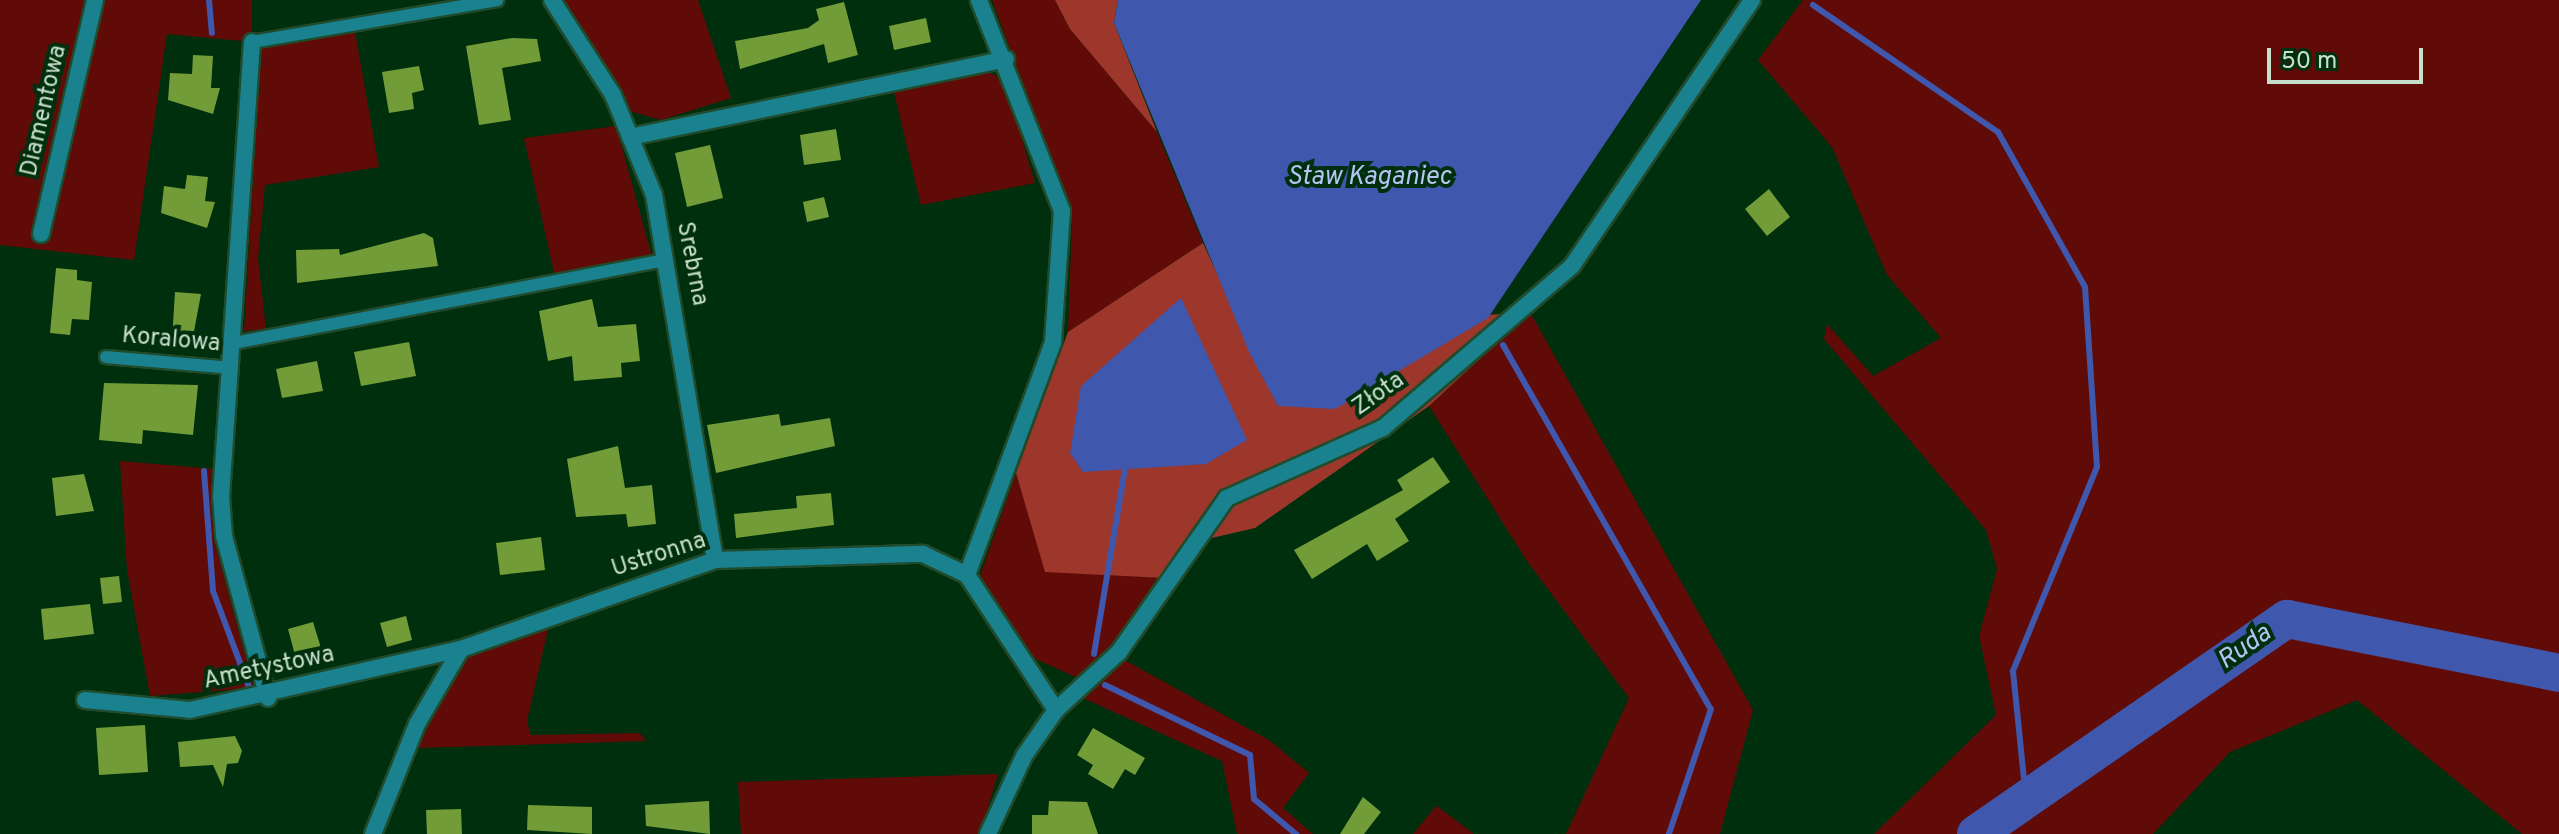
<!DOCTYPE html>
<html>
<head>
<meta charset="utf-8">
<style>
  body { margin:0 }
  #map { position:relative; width:2559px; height:834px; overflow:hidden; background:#002f0e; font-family:Overpass,sans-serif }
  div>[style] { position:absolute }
  .green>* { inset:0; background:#600b07 }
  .forest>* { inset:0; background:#9d372c }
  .water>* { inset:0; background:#3f57ad }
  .stream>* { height:6px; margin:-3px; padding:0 3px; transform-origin:3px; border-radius:3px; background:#3f57ad }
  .river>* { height:38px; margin:-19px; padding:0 19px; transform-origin:19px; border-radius:19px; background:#3f57ad }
  .building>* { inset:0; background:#729c37 }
  .roads { filter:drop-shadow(2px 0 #204b2c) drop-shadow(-2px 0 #204b2c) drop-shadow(0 2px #204b2c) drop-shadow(0 -2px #204b2c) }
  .service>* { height:12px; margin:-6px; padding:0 6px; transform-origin:6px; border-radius:6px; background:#1a818f }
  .minor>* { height:16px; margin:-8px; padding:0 8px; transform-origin:8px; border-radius:8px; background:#1a818f }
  span { translate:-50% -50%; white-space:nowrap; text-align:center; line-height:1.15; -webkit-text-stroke:8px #002f0e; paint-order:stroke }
  .street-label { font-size:24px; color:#c7dfca }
  .water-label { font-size:26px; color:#b4c5f3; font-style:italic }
  .scale { position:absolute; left:2267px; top:48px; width:156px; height:36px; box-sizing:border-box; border:4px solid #c7dfca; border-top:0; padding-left:10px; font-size:24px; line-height:28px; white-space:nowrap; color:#c7dfca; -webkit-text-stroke:6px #002f0e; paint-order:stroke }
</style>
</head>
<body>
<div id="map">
  <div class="green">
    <i style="clip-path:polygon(0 0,252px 0,252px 42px,167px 34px,134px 260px,0 245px)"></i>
    <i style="clip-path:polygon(564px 0,698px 0,731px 98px,661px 120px,629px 111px)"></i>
    <i style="clip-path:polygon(992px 0,1055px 0,1070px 29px,1157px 132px,1203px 243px,1068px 332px,1072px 218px)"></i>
    <i style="clip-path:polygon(1803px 0,2559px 0,2559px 834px,2522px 834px,2357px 700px,2230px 752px,2153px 834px,1874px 834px,1996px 715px,1979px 636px,1997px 569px,1986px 530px,1824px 339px,1827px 324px,1873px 376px,1941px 338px,1887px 275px,1832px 147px,1758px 60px)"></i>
    <i style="clip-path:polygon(355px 32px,379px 167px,265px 185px,258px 259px,266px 329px,244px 331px,261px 45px)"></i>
    <i style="clip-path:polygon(983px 70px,1004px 79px,1035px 183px,921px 205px,893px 88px)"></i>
    <i style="clip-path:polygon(616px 126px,652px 256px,554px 273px,524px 138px)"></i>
    <i style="clip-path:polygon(1530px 312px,1753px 710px,1720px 834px,1566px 834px,1629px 698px,1527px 561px,1429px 406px)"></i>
    <i style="clip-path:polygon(120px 461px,215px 469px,213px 536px,254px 688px,150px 696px,127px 570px)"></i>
    <i style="clip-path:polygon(1016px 473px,1046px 571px,1164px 578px,1116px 644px,1078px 678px,1033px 658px,980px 576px)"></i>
    <i style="clip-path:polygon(549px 625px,527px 721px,531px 735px,640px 733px,646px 741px,418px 748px,451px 676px,473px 653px)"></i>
    <i style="clip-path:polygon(1121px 658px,1269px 740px,1309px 773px,1283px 808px,1313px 834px,1237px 834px,1222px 761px,1083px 698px)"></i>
    <i style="clip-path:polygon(998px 774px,980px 834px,741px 834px,738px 782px)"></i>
    <i style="clip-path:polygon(1436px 806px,1437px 806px,1474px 834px,1413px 834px)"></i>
  </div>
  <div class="forest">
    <i style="clip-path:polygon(1055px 0,1118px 0,1114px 23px,1157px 132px,1070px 29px)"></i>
    <i style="clip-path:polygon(1203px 243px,1278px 406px,1486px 315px,1530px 312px,1429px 406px,1255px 528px,1203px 540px,1164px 578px,1045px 572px,1016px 473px,1068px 332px)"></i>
  </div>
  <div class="water">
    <i style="clip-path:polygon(1118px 0,1701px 0,1488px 318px,1335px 409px,1278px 406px,1249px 352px,1114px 23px)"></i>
    <i style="clip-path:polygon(1181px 298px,1247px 440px,1206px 464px,1083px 472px,1070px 453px,1081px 386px)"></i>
  </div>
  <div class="stream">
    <i style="left:209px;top:0;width:33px;rotate:85deg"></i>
    <i style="left:1813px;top:5px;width:224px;rotate:34.5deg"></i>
    <i style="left:1998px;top:132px;width:178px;rotate:60.7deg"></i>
    <i style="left:2085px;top:287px;width:180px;rotate:86.2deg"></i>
    <i style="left:2097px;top:467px;width:221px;rotate:112.4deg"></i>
    <i style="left:2013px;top:671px;width:129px;rotate:84.2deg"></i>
    <i style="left:1503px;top:345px;width:419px;rotate:60.3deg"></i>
    <i style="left:1711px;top:709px;width:132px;rotate:108.6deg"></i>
    <i style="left:204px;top:471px;width:120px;rotate:85.7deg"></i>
    <i style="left:213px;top:591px;width:108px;rotate:69.4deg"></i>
    <i style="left:1094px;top:654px;width:188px;rotate:-80.5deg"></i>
    <i style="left:1105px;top:685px;width:161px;rotate:25.8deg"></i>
    <i style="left:1250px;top:755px;width:44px;rotate:84.8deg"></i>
    <i style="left:1254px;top:799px;width:55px;rotate:39.8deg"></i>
  </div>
  <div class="river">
    <i style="left:1976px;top:834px;width:378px;rotate:-34.7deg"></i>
    <i style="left:2287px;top:619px;width:277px;rotate:11.2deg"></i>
  </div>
  <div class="building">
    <i style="clip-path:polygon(844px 2px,858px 55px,828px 63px,824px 44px,740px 69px,735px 41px,808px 28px,819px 20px,816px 9px)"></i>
    <i style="clip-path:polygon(926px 18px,931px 42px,894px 50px,889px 26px)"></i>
    <i style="clip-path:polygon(512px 38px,537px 39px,541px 61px,502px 68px,511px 120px,479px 125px,466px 46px)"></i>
    <i style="clip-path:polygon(193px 55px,213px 56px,211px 88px,220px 88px,213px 114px,168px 100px,170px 73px,192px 74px)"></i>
    <i style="clip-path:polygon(419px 66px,424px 90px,412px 93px,414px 109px,389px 113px,382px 72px)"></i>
    <i style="clip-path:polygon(836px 129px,841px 160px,804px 165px,800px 135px)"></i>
    <i style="clip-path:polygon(710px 145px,723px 198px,687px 207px,675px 153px)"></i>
    <i style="clip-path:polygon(187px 175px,208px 177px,205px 201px,215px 202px,207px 228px,161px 213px,164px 186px,185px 189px)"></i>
    <i style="clip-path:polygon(1769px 189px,1790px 217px,1767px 236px,1745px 209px)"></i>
    <i style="clip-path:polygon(824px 197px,829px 217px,807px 222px,803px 202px)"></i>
    <i style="clip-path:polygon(424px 233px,433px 238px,438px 266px,297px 283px,296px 250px,339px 249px,340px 255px)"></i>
    <i style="clip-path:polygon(56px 268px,77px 270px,77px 280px,92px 282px,89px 320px,72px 319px,70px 335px,50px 333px)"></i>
    <i style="clip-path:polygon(175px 292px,201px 294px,192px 342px,172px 340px)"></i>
    <i style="clip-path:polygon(592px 299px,598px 327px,636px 324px,640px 361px,621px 363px,622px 377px,574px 381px,572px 356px,548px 361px,539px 311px)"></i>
    <i style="clip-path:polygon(409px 342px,416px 376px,361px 386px,354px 352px)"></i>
    <i style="clip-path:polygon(317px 361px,323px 391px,282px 398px,276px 369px)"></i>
    <i style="clip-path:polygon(104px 383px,198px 385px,193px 435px,143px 430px,142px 444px,99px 440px)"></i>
    <i style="clip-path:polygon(779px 414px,781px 426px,830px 418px,835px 446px,716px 473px,707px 425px)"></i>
    <i style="clip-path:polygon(618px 446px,625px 488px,652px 485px,656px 524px,628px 527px,626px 514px,576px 517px,567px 459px)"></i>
    <i style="clip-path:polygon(1433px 457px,1450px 482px,1395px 519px,1409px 541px,1377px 561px,1367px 544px,1312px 579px,1294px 550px,1403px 490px,1397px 480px)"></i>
    <i style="clip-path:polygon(84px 474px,94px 511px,56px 516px,52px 478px)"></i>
    <i style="clip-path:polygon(831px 493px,834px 525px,736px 538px,734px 514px,797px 508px,796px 496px)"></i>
    <i style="clip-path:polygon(541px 537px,545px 570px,500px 575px,496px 543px)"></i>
    <i style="clip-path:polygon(119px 576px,122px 602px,103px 604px,100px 578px)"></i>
    <i style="clip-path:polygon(90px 604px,94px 634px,44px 640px,41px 609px)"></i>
    <i style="clip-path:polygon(406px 616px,412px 640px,387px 647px,380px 623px)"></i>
    <i style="clip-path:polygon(313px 622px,321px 648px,295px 655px,288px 629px)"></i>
    <i style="clip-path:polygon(145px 725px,148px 772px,99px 775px,96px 728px)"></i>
    <i style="clip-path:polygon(1093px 728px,1145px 758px,1135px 775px,1125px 769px,1113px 789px,1088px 774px,1093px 765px,1077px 755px)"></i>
    <i style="clip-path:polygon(235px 736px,242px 751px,238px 763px,227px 764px,223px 787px,213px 765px,180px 767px,178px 742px)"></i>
    <i style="clip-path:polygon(1363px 797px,1381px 812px,1364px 834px,1340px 834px)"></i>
    <i style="clip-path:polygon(709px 801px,710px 834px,646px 826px,645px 805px)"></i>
    <i style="clip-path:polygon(1049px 801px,1087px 802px,1098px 834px,1032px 834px,1032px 815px,1048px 815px)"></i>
    <i style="clip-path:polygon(528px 805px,592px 807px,592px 834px,527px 830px)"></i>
    <i style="clip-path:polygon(461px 809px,462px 834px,427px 834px,426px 810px)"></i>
  </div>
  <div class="roads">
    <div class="service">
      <i style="left:252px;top:42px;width:249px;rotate:-9.7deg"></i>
      <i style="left:234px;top:343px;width:440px;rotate:-10.9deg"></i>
      <i style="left:106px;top:357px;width:126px;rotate:5deg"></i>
    </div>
    <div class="minor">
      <i style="left:552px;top:0;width:113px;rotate:57.3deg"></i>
      <i style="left:613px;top:95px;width:108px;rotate:67.7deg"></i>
      <i style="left:654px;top:195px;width:370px;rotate:80.5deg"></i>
      <i style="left:252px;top:42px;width:455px;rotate:93.9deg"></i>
      <i style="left:221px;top:496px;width:40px;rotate:85.7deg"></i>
      <i style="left:224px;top:536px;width:168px;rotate:74.8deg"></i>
      <i style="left:630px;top:137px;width:384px;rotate:-11.7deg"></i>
      <i style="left:41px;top:234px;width:240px;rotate:-77deg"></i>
      <i style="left:967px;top:575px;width:248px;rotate:-69.7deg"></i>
      <i style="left:1053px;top:342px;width:131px;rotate:-86.1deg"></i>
      <i style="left:1062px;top:211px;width:227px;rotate:-111.5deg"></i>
      <i style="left:85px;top:700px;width:105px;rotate:5.4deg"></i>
      <i style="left:190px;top:710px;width:278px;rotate:-12.7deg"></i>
      <i style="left:373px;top:834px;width:118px;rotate:-68.2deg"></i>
      <i style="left:417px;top:724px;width:87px;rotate:-59.6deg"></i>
      <i style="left:461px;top:649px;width:269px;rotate:-19.3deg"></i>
      <i style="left:715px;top:560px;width:208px;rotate:-1.7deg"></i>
      <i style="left:923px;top:554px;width:49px;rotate:25.5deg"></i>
      <i style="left:967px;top:575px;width:162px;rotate:56.6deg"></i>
      <i style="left:988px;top:834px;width:86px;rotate:-65.2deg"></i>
      <i style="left:1024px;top:756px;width:56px;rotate:-55.2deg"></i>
      <i style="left:1056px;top:710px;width:86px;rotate:-42.6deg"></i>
      <i style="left:1119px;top:652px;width:188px;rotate:-55deg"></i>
      <i style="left:1227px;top:498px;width:171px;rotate:-24.2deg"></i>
      <i style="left:1383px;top:428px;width:249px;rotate:-40.6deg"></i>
      <i style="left:1572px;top:266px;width:321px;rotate:-55.9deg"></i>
    </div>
  </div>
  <div class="street-label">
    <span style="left:45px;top:111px;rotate:-77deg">Diamentowa</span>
    <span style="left:691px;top:264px;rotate:79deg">Srebrna</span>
    <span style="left:171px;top:341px;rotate:5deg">Koralowa</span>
    <span style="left:1379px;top:395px;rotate:-35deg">Złota</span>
    <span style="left:659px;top:556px;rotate:-18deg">Ustronna</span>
    <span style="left:269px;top:669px;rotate:-12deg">Ametystowa</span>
  </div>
  <div class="water-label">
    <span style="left:1369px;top:178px">Staw Kaganiec</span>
    <span style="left:2245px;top:648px;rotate:-35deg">Ruda</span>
  </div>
  <div class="scale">50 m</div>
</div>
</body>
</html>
